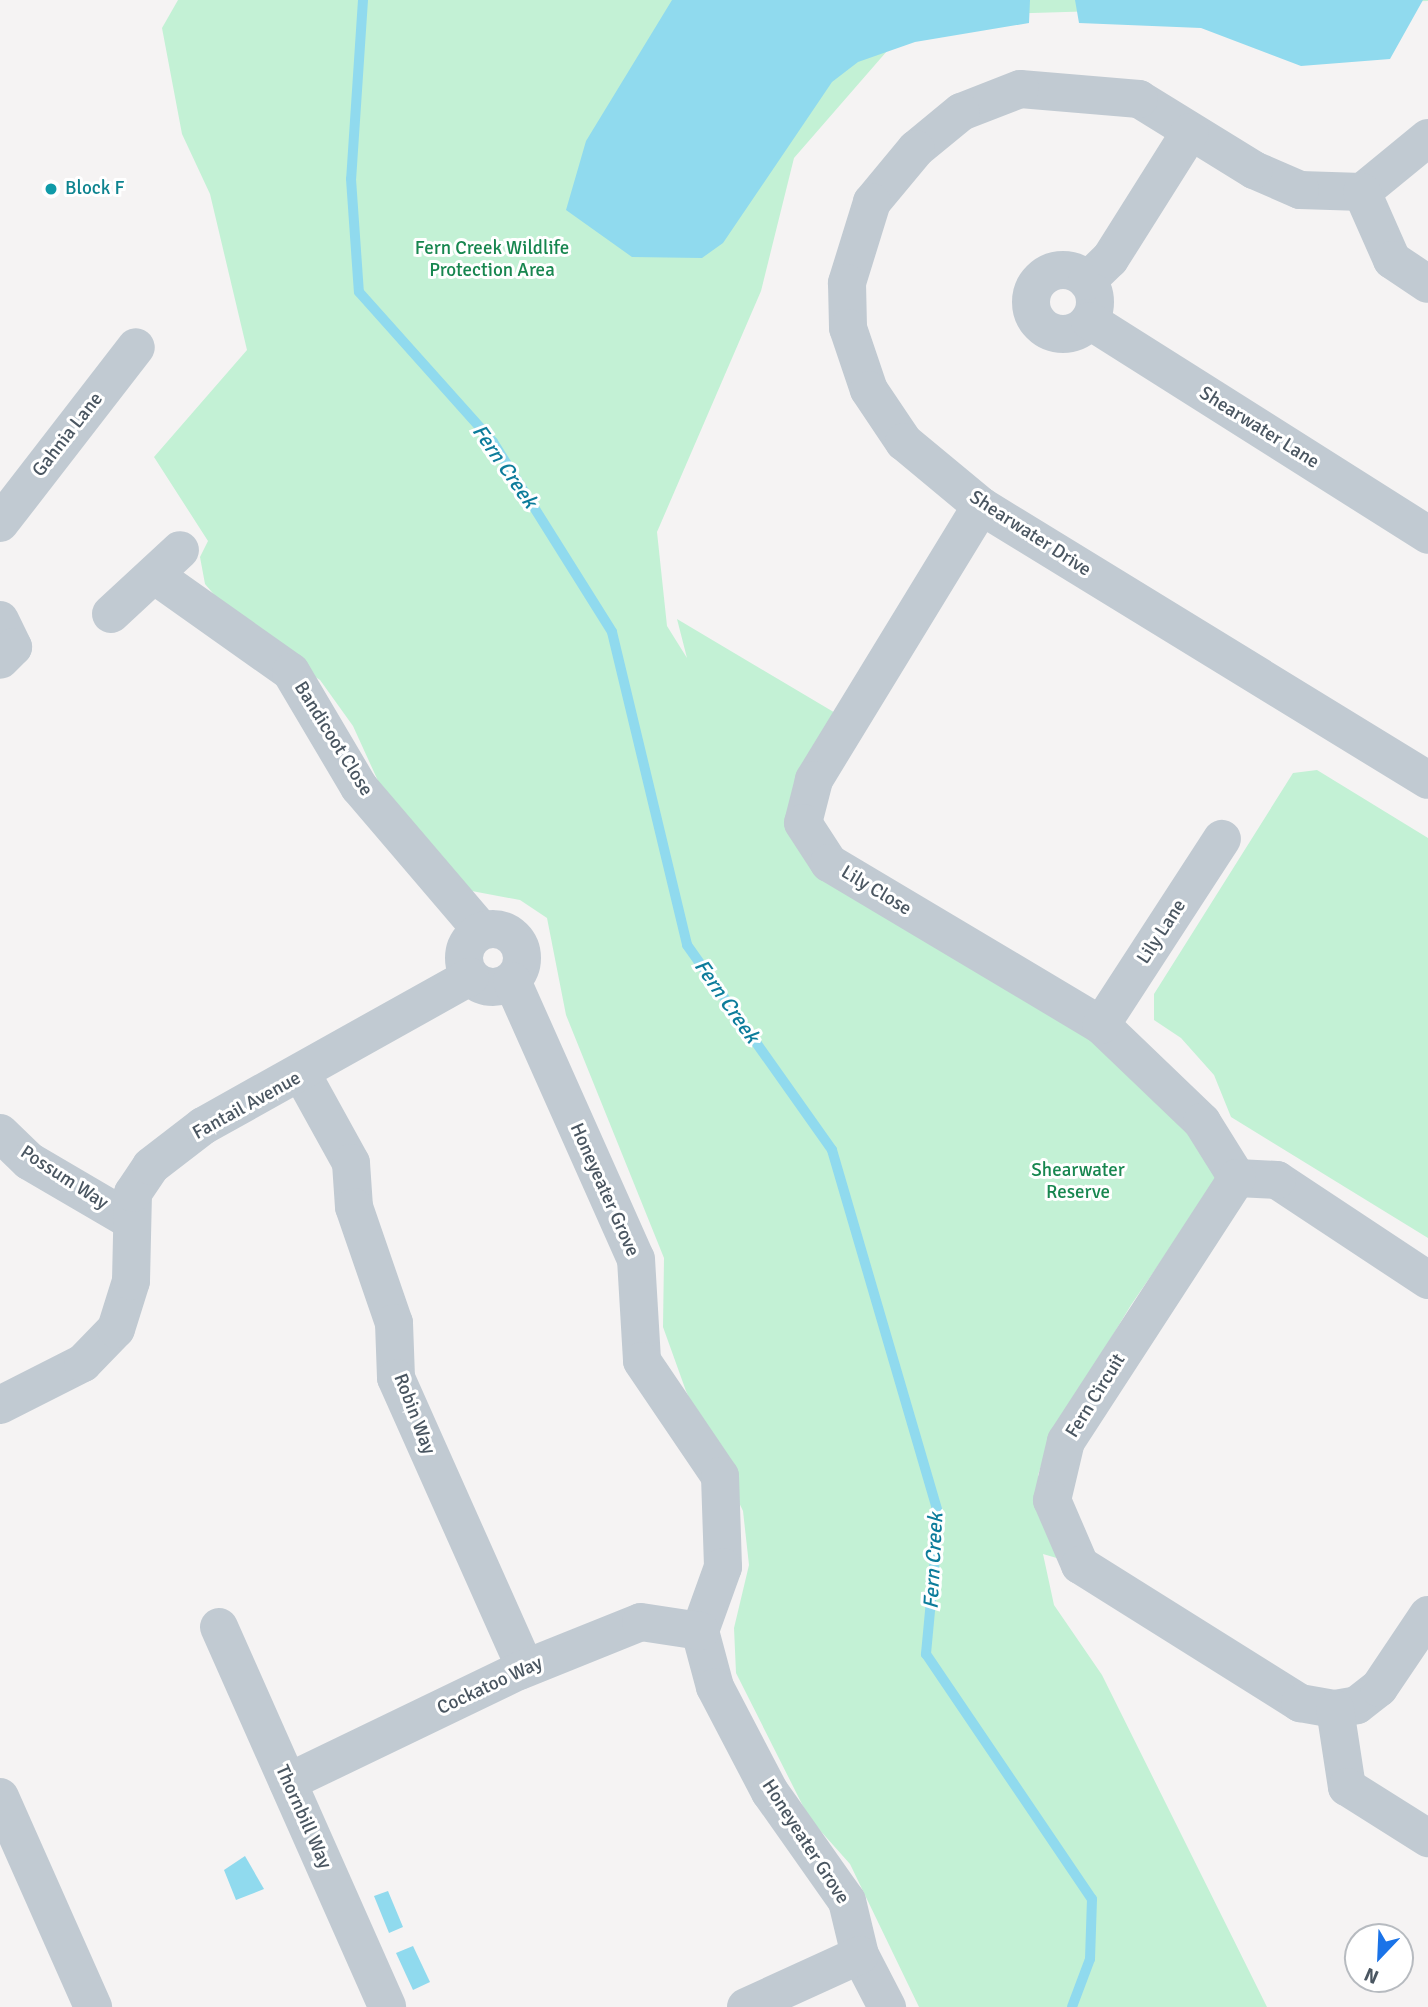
<!DOCTYPE html>
<html>
<head>
<meta charset="utf-8">
<style>
  body { margin:0 }
  #map { position:relative; width:1428px; height:2007px; overflow:hidden; background:#f5f3f3; font-family:Signika,sans-serif }
  div>[style] { position:absolute }
  .green>* { inset:0; background:#c3f1d5 }
  .water>* { inset:0; background:#90daee }
  .stream>* { height:10px; margin:-5px; padding:0 5px; transform-origin:5px; border-radius:5px; background:#90daee }
  .minor>* { height:38px; margin:-19px; padding:0 19px; transform-origin:19px; border-radius:19px; background:#c1cad2 }
  .minor>.ring { margin:-19px; padding:0; box-sizing:content-box; background:none; border:38px solid #c1cad2; border-radius:50% }
  .dots>* { width:19px; height:19px; translate:-50% -50%; box-sizing:border-box; border:4px solid #fff; border-radius:50% }
  span { translate:-50% -50%; white-space:nowrap; text-align:center; line-height:1.15; -webkit-text-stroke:6px #fff; paint-order:stroke }
  .culture-label { font-size:19px; color:#0d838f }
  .left { translate:0 -50%; text-align:left }
  .park-label { font-size:19px; color:#17864f }
  .street-label { font-size:19px; color:#4a5661 }
  .water-label { font-size:21px; color:#0c7c9b; font-style:italic }
  .north { position:absolute; left:1344px; top:1923px; width:70px; height:70px; box-sizing:border-box; background:#fff; border:2px solid #b7bbc0; border-radius:50%; rotate:203deg; font-size:19px; font-weight:700; line-height:28px; text-align:center; color:#4a5661 }
  .north::after { content:''; display:block; margin:auto; width:24px; height:32px; background:#1a73e8; clip-path:polygon(50% 0,100% 100%,50% 72%,0 100%) }
</style>
</head>
<body>
<div id="map">
  <div class="green">
    <i style="clip-path:polygon(178px 0,888px 0,914px 20px,794px 158px,761px 291px,657px 532px,667px 626px,687px 658px,677px 619px,837px 714px,790px 814px,1095px 1037px,1193px 1132px,1217px 1179px,1131px 1305px,1050px 1439px,1038px 1475px,1060px 1559px,1043px 1554px,1054px 1605px,1102px 1675px,1267px 2007px,919px 2007px,850px 1864px,809px 1818px,736px 1673px,734px 1628px,749px 1565px,743px 1511px,686px 1391px,663px 1327px,664px 1258px,566px 1015px,547px 918px,520px 900px,456px 888px,384px 794px,353px 726px,320px 680px,246px 632px,205px 584px,200px 557px,208px 541px,154px 457px,247px 350px,210px 194px,182px 134px,162px 28px)"></i>
    <i style="clip-path:polygon(949px 0,1428px 0,1428px 1px,970px 15px)"></i>
    <i style="clip-path:polygon(1317px 770px,1428px 838px,1428px 1238px,1231px 1117px,1214px 1075px,1181px 1038px,1154px 1020px,1154px 994px,1293px 773px)"></i>
  </div>
  <div class="water">
    <i style="clip-path:polygon(672px 0,1030px 0,1029px 23px,915px 42px,858px 62px,832px 82px,723px 243px,702px 258px,632px 257px,566px 210px,586px 141px)"></i>
    <i style="clip-path:polygon(1075px 0,1423px 0,1390px 59px,1301px 66px,1201px 28px,1079px 23px)"></i>
    <i style="clip-path:polygon(245px 1856px,264px 1889px,236px 1900px,224px 1870px)"></i>
    <i style="clip-path:polygon(388px 1891px,403px 1927px,389px 1933px,374px 1896px)"></i>
    <i style="clip-path:polygon(413px 1946px,430px 1982px,413px 1990px,396px 1953px)"></i>
  </div>
  <div class="stream">
    <i style="left:363px;top:0;width:179px;rotate:93.8deg"></i>
    <i style="left:351px;top:179px;width:113px;rotate:86deg"></i>
    <i style="left:359px;top:292px;width:201px;rotate:48.2deg"></i>
    <i style="left:493px;top:442px;width:224px;rotate:57.9deg"></i>
    <i style="left:612px;top:632px;width:322px;rotate:76.5deg"></i>
    <i style="left:687px;top:945px;width:251px;rotate:54.7deg"></i>
    <i style="left:832px;top:1150px;width:381px;rotate:73.7deg"></i>
    <i style="left:939px;top:1516px;width:139px;rotate:95.4deg"></i>
    <i style="left:926px;top:1654px;width:296px;rotate:55.9deg"></i>
    <i style="left:1092px;top:1899px;width:60px;rotate:91.9deg"></i>
    <i style="left:1090px;top:1959px;width:51px;rotate:110.6deg"></i>
  </div>
  <div class="minor">
    <i style="left:1428px;top:138px;width:85px;rotate:140.7deg"></i>
    <i style="left:1362px;top:192px;width:62px;rotate:-178.2deg"></i>
    <i style="left:1300px;top:190px;width:50px;rotate:-156.5deg"></i>
    <i style="left:1254px;top:170px;width:135px;rotate:-148.3deg"></i>
    <i style="left:1139px;top:99px;width:119px;rotate:-175.2deg"></i>
    <i style="left:1020px;top:89px;width:63px;rotate:158.7deg"></i>
    <i style="left:961px;top:112px;width:58px;rotate:140.6deg"></i>
    <i style="left:916px;top:149px;width:69px;rotate:129.7deg"></i>
    <i style="left:872px;top:202px;width:85px;rotate:107.2deg"></i>
    <i style="left:847px;top:283px;width:45px;rotate:88.7deg"></i>
    <i style="left:848px;top:328px;width:65px;rotate:71.3deg"></i>
    <i style="left:869px;top:390px;width:63px;rotate:56.1deg"></i>
    <i style="left:904px;top:442px;width:100px;rotate:39.7deg"></i>
    <i style="left:981px;top:506px;width:524px;rotate:31.51deg"></i>
    <i style="left:1362px;top:192px;width:74px;rotate:66.2deg"></i>
    <i style="left:1392px;top:260px;width:43px;rotate:33.7deg"></i>
    <i class="ring" style="left:1031px;top:270px;width:26px;height:26px"></i>
    <i style="left:1087px;top:281px;width:32px;rotate:-44deg"></i>
    <i style="left:1110px;top:259px;width:150px;rotate:-57.8deg"></i>
    <i style="left:1090px;top:321px;width:400px;rotate:32.3deg"></i>
    <i style="left:981px;top:506px;width:321px;rotate:121.4deg"></i>
    <i style="left:814px;top:780px;width:44px;rotate:104.3deg"></i>
    <i style="left:803px;top:823px;width:48px;rotate:57deg"></i>
    <i style="left:829px;top:863px;width:317px;rotate:30.8deg"></i>
    <i style="left:1101px;top:1025px;width:140px;rotate:43.8deg"></i>
    <i style="left:1202px;top:1122px;width:66px;rotate:58deg"></i>
    <i style="left:0;top:523px;width:222px;rotate:-52.3deg"></i>
    <i style="left:157px;top:577px;width:164px;rotate:35.3deg"></i>
    <i style="left:291px;top:672px;width:134px;rotate:59.4deg"></i>
    <i style="left:359px;top:787px;width:189px;rotate:49.5deg"></i>
    <i style="left:111px;top:614px;width:94px;rotate:-42.8deg"></i>
    <i style="left:0;top:620px;width:30px;rotate:64deg"></i>
    <i style="left:13px;top:647px;width:18px;rotate:135deg"></i>
    <i class="ring" style="left:464px;top:929px;width:20px;height:20px"></i>
    <i style="left:512px;top:981px;width:304px;rotate:66deg"></i>
    <i style="left:636px;top:1259px;width:102px;rotate:86.6deg"></i>
    <i style="left:642px;top:1361px;width:139px;rotate:55.9deg"></i>
    <i style="left:720px;top:1476px;width:91px;rotate:88.1deg"></i>
    <i style="left:723px;top:1567px;width:68px;rotate:109.8deg"></i>
    <i style="left:700px;top:1631px;width:58px;rotate:75deg"></i>
    <i style="left:715px;top:1687px;width:119px;rotate:62.4deg"></i>
    <i style="left:770px;top:1792px;width:133px;rotate:54.8deg"></i>
    <i style="left:847px;top:1901px;width:56px;rotate:76.5deg"></i>
    <i style="left:860px;top:1955px;width:59px;rotate:62.6deg"></i>
    <i style="left:1101px;top:1025px;width:222px;rotate:-57deg"></i>
    <i style="left:303px;top:1076px;width:99px;rotate:61.1deg"></i>
    <i style="left:351px;top:1163px;width:44px;rotate:86.1deg"></i>
    <i style="left:354px;top:1207px;width:123px;rotate:71deg"></i>
    <i style="left:394px;top:1323px;width:55px;rotate:87.9deg"></i>
    <i style="left:396px;top:1378px;width:317px;rotate:66deg"></i>
    <i style="left:0;top:1133px;width:40px;rotate:44deg"></i>
    <i style="left:29px;top:1161px;width:117px;rotate:30.3deg"></i>
    <i style="left:1428px;top:1280px;width:181px;rotate:-146.5deg"></i>
    <i style="left:1277px;top:1180px;width:40px;rotate:-177.1deg"></i>
    <i style="left:1237px;top:1178px;width:314px;rotate:123deg"></i>
    <i style="left:1066px;top:1441px;width:61px;rotate:103.3deg"></i>
    <i style="left:1052px;top:1500px;width:71px;rotate:66.7deg"></i>
    <i style="left:1080px;top:1565px;width:260px;rotate:32.1deg"></i>
    <i style="left:1300px;top:1703px;width:36px;rotate:10deg"></i>
    <i style="left:1335px;top:1709px;width:22px;rotate:-10deg"></i>
    <i style="left:1357px;top:1705px;width:28px;rotate:-38deg"></i>
    <i style="left:1379px;top:1688px;width:88px;rotate:-56.1deg"></i>
    <i style="left:0;top:1405px;width:93px;rotate:-26.8deg"></i>
    <i style="left:83px;top:1363px;width:47px;rotate:-45.9deg"></i>
    <i style="left:116px;top:1329px;width:50px;rotate:-72.6deg"></i>
    <i style="left:131px;top:1281px;width:88px;rotate:-88.7deg"></i>
    <i style="left:133px;top:1193px;width:32px;rotate:-56deg"></i>
    <i style="left:151px;top:1166px;width:66px;rotate:-37.6deg"></i>
    <i style="left:203px;top:1126px;width:306px;rotate:-29.2deg"></i>
    <i style="left:219px;top:1627px;width:415px;rotate:66.1deg"></i>
    <i style="left:1335px;top:1709px;width:79px;rotate:81.3deg"></i>
    <i style="left:1347px;top:1787px;width:96px;rotate:32.2deg"></i>
    <i style="left:288px;top:1782px;width:256px;rotate:-25.7deg"></i>
    <i style="left:519px;top:1671px;width:131px;rotate:-21.9deg"></i>
    <i style="left:641px;top:1622px;width:60px;rotate:8.7deg"></i>
    <i style="left:0;top:1797px;width:230px;rotate:66.1deg"></i>
    <i style="left:746px;top:2007px;width:125px;rotate:-24.5deg"></i>
  </div>
  <div class="dots">
    <i style="left:51px;top:189px;background:#0f9aa8"></i>
  </div>
  <div class="culture-label">
    <span class="left" style="left:65px;top:189px">Block F</span>
  </div>
  <div class="park-label">
    <span style="left:492px;top:260px">Fern Creek Wildlife<br>Protection Area</span>
    <span style="left:1078px;top:1182px">Shearwater<br>Reserve</span>
  </div>
  <div class="street-label">
    <span style="left:1259px;top:428px;rotate:32deg">Shearwater Lane</span>
    <span style="left:68px;top:435px;rotate:-52deg">Gahnia Lane</span>
    <span style="left:1030px;top:534px;rotate:33deg">Shearwater Drive</span>
    <span style="left:333px;top:739px;rotate:58deg">Bandicoot Close</span>
    <span style="left:876px;top:891px;rotate:31deg">Lily Close</span>
    <span style="left:1162px;top:932px;rotate:-57deg">Lily Lane</span>
    <span style="left:247px;top:1106px;rotate:-29deg">Fantail Avenue</span>
    <span style="left:64px;top:1178px;rotate:33deg">Possum Way</span>
    <span style="left:604px;top:1190px;rotate:66deg">Honeyeater Grove</span>
    <span style="left:1096px;top:1396px;rotate:-58deg">Fern Circuit</span>
    <span style="left:414px;top:1414px;rotate:69deg">Robin Way</span>
    <span style="left:490px;top:1686px;rotate:-25deg">Cockatoo Way</span>
    <span style="left:303px;top:1817px;rotate:66deg">Thornbill Way</span>
    <span style="left:805px;top:1842px;rotate:57deg">Honeyeater Grove</span>
  </div>
  <div class="water-label">
    <span style="left:505px;top:466px;rotate:55deg">Fern Creek</span>
    <span style="left:727px;top:1001px;rotate:55deg">Fern Creek</span>
    <span style="left:933px;top:1561px;rotate:-87deg">Fern Creek</span>
  </div>
  <div class="north">N</div>
</div>
</body>
</html>
